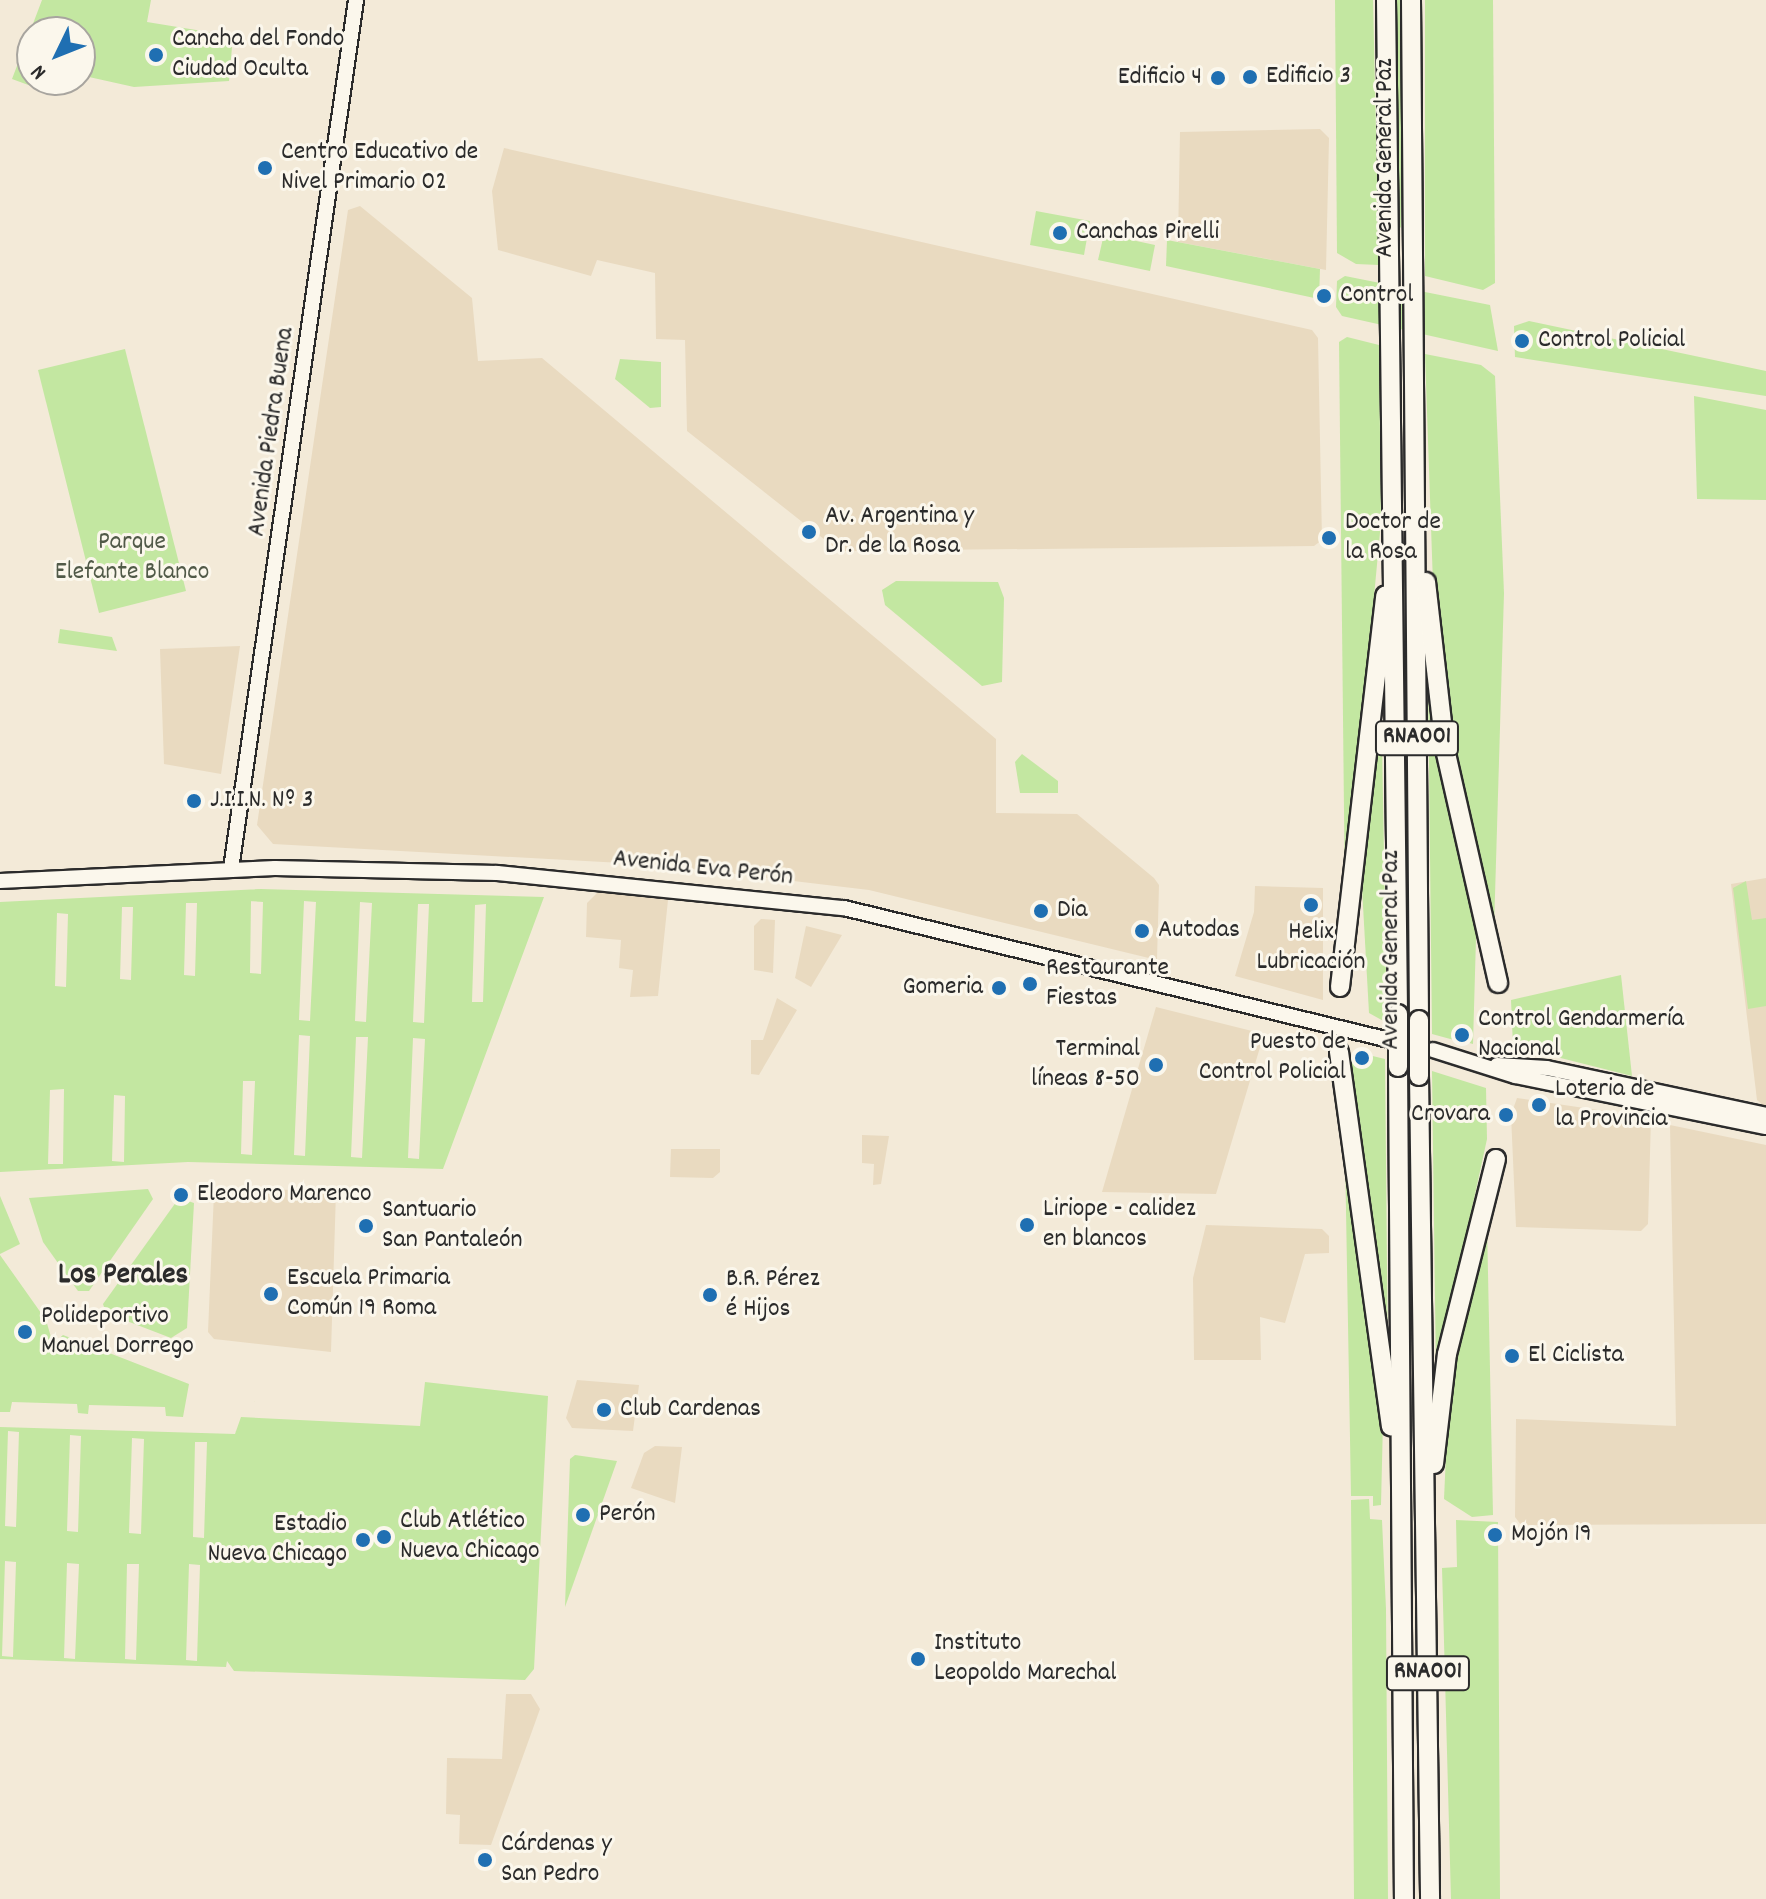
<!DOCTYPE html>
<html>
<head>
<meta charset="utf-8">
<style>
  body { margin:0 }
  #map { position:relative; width:1766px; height:1899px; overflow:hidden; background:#f3ead8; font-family:Dekko,sans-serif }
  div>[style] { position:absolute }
  .built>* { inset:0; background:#e9dac0 }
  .green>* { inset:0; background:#c3e7a1 }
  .roads { filter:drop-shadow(2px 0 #2b2b2b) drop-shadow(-2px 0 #2b2b2b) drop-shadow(0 2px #2b2b2b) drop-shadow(0 -2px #2b2b2b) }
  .secondary>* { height:14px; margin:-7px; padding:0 7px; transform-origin:7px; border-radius:7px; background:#fbf7ec }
  .highway>* { height:18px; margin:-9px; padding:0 9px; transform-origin:9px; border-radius:9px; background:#fbf7ec }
  .bridges { filter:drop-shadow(2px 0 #2b2b2b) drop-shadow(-2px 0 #2b2b2b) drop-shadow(0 2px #2b2b2b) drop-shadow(0 -2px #2b2b2b) }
  .highway-bridge>* { height:18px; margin:-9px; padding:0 9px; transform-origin:9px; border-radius:9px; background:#fbf7ec }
  .dots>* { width:22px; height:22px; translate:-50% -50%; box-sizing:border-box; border:4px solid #fbf7ec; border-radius:50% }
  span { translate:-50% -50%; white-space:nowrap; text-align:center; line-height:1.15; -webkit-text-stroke:6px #fbf7ec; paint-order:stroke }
  .shield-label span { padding:2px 6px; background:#fbf7ec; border:2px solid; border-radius:6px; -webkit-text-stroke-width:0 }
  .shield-label { font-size:24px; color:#2b2b2b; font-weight:700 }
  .poi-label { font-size:26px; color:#2b2b2b }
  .left { translate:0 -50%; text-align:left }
  .right { translate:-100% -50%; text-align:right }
  .street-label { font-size:26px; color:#2b2b2b }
  .park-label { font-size:26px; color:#515a48 }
  .quarter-label { font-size:30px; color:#2b2b2b; font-weight:700 }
  .north { position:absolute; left:16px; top:16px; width:80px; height:80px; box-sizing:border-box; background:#fbf7ec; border:2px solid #a8a59f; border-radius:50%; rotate:227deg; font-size:22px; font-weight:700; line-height:32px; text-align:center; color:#2b2b2b }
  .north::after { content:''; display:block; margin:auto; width:28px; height:36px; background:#1f6fb2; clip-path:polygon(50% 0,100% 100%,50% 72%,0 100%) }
</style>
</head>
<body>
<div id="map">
  <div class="built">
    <i style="clip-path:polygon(1320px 129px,1329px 138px,1326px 270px,1178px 242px,1180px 132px)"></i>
    <i style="clip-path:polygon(504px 148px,1312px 330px,1318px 338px,1322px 540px,1314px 546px,839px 551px,687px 431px,685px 340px,656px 339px,655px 273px,597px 260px,591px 276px,498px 250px,492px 191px)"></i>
    <i style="clip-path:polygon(360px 206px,472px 298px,478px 361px,542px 358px,996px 739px,996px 813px,1077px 814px,1154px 878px,1159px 885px,1157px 960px,869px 890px,658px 865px,273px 844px,257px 825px,348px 210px)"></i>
    <i style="clip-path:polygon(240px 646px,221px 774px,164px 764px,160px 649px)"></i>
    <i style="clip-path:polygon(1766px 878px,1766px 1108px,1757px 1100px,1731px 884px)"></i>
    <i style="clip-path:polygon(1255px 886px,1323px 888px,1323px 1000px,1235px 976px,1254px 912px)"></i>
    <i style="clip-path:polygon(598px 892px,668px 900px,658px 996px,630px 997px,633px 970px,619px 968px,621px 940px,586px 937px,587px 903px)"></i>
    <i style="clip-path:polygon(761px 919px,775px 920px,773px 973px,754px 970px,754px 926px)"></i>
    <i style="clip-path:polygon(806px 926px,842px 935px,811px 987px,795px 978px)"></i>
    <i style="clip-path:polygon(777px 998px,797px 1010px,759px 1075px,751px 1074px,751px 1040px,763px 1040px)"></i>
    <i style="clip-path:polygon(1156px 1007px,1264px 1034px,1216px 1194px,1102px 1192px)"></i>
    <i style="clip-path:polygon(1517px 1098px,1651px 1118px,1648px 1224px,1641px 1231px,1516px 1227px,1511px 1115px)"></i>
    <i style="clip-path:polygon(1670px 1125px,1766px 1145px,1766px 1524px,1521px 1525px,1515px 1517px,1516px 1419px,1676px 1426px)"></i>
    <i style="clip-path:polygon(862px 1135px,889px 1136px,881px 1184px,873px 1185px,874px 1164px,862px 1163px)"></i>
    <i style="clip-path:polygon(671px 1149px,720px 1149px,720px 1172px,713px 1178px,670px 1177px)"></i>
    <i style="clip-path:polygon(220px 1188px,336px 1191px,331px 1352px,214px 1339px,208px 1332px,214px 1193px)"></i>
    <i style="clip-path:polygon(1206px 1225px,1322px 1229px,1329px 1236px,1329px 1253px,1305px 1254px,1285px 1323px,1260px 1317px,1261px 1360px,1194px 1360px,1193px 1278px)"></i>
    <i style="clip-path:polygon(577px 1380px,639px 1385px,633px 1431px,572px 1428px,566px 1418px)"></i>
    <i style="clip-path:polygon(655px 1446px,682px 1447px,675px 1503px,631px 1488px,644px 1453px)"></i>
    <i style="clip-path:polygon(506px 1694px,531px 1694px,540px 1709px,491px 1845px,459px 1844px,460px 1815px,446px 1814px,447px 1758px,502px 1759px)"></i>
  </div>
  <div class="green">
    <i style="clip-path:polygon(42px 0,151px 0,147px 22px,233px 36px,229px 81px,134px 87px,80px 75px,80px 32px,32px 32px,32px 80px,57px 80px,53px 94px,12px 79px)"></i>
    <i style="clip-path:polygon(1335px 0,1373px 0,1379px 265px,1356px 264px,1337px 253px)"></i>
    <i style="clip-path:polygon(1395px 0,1403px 0,1401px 228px,1399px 226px)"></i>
    <i style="clip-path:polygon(1425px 0,1493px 0,1495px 283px,1483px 290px,1425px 276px)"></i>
    <i style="clip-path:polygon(1036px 211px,1090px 221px,1084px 255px,1030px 245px)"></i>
    <i style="clip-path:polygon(1104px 234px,1155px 245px,1150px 271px,1098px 260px)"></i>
    <i style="clip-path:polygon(1167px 240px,1320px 269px,1319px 299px,1166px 266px)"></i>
    <i style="clip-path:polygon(1345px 276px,1490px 305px,1498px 351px,1342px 316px,1336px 307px,1337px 281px)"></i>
    <i style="clip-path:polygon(1529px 321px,1766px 371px,1766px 396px,1515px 357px,1514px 326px)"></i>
    <i style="clip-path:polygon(1347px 337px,1379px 345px,1381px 522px,1345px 905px,1339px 342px)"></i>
    <i style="clip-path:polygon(125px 349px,186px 591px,99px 613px,38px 370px)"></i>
    <i style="clip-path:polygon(1425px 354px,1481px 365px,1495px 376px,1504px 593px,1494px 929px,1450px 745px,1433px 584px)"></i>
    <i style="clip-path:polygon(620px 359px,661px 362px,661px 407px,650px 408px,615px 379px)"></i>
    <i style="clip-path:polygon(1694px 396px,1766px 410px,1766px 500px,1697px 499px)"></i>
    <i style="clip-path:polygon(896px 581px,998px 582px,1004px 598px,1002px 682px,982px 686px,885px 605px,882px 590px)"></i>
    <i style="clip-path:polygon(60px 629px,112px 637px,117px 651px,58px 643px)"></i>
    <i style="clip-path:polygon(1428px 678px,1477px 903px,1473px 1044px,1466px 1042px,1469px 1029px,1459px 1026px,1454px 1040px,1432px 1034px)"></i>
    <i style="clip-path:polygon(1381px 687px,1387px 1023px,1369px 1013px,1360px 852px)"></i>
    <i style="clip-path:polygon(1022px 754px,1058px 781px,1058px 793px,1020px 793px,1015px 762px)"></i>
    <i style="clip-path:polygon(1746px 881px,1752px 920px,1766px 918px,1766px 1006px,1748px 1009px,1733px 888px)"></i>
    <i style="clip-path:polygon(evenodd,260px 889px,544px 897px,443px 1169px,188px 1162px,0 1172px,0 902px,260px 889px,251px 901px,263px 902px,261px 974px,250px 973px,251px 901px,260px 889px,304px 901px,316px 902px,310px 1021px,299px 1020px,304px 901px,260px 889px,360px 902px,372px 903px,366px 1022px,355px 1021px,360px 902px,260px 889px,186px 903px,197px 903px,195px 976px,184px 975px,186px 903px,260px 889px,418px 904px,429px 904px,424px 1023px,413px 1022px,418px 904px,260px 889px,486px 904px,483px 1002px,472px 1002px,475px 905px,486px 904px,260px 889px,122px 907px,133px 907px,131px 980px,120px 979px,122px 907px,260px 889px,57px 913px,68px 914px,66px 987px,55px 986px,57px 913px,260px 889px,299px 1035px,310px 1036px,305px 1156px,294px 1155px,299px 1035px,260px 889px,356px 1037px,368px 1037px,362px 1158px,351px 1157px,356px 1037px,260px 889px,413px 1038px,425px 1039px,419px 1159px,408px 1158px,413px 1038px,260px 889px,243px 1081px,255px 1081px,252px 1155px,241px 1154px,243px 1081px,260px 889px,64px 1089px,63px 1164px,48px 1164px,50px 1090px,64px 1089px,260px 889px,114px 1095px,125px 1096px,124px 1162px,112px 1161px,114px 1095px)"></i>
    <i style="clip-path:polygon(1621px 975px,1632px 1076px,1513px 1046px,1511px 1000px)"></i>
    <i style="clip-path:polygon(1356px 1052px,1385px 1059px,1388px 1369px,1348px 1059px)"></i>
    <i style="clip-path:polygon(1432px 1071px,1486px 1088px,1487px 1139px,1436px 1374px)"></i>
    <i style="clip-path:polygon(1345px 1153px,1383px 1421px,1381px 1505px,1373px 1506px,1373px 1496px,1351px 1496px)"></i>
    <i style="clip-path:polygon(148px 1189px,153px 1199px,89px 1291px,78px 1291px,43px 1242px,29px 1198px)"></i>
    <i style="clip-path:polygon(0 1196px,20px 1244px,0 1254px)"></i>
    <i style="clip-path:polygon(179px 1198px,194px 1203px,187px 1328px,171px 1338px,106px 1313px,103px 1304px)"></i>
    <i style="clip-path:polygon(1487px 1225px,1493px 1515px,1472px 1517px,1444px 1499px,1450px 1366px)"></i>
    <i style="clip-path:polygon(0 1255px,46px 1320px,53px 1344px,63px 1335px,189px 1384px,183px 1417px,166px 1416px,165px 1407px,89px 1405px,88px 1414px,78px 1413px,77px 1404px,12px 1402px,10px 1412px,0 1412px)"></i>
    <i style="clip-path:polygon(evenodd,425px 1382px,548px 1396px,534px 1669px,525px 1680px,234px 1671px,227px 1661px,226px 1667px,0 1659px,0 1427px,235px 1434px,241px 1417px,420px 1426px,425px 1382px,8px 1431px,19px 1432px,16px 1527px,5px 1526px,8px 1431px,425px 1382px,70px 1435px,81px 1436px,78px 1532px,67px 1531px,70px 1435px,425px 1382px,132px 1438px,144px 1439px,141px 1534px,129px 1533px,132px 1438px,425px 1382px,195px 1442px,207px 1442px,204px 1538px,193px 1537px,195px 1442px,425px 1382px,5px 1561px,16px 1562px,13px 1657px,2px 1656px,5px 1561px,425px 1382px,67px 1563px,79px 1564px,75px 1659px,64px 1658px,67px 1563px,425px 1382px,127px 1564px,139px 1564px,136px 1660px,125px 1659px,127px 1564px,425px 1382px,189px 1564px,200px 1565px,197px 1661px,186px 1660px,189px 1564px)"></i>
    <i style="clip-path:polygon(575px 1455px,617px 1461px,565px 1607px,570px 1459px)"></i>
    <i style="clip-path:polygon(1369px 1499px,1370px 1519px,1382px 1520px,1386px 1609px,1388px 1899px,1354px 1899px,1351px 1500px)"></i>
    <i style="clip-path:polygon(1456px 1520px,1498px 1522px,1500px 1899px,1451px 1899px,1442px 1568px,1457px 1567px)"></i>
  </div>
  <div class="roads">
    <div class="secondary">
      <i style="left:231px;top:869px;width:878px;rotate:-81.81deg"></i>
      <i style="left:0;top:881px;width:275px;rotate:-2.7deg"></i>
      <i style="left:275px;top:868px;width:222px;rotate:1.3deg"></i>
      <i style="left:497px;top:873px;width:349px;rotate:5.8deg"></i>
      <i style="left:844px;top:908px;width:557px;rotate:13.61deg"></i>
      <i style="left:1433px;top:1050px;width:86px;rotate:17.6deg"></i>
      <i style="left:1515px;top:1076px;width:256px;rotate:11.5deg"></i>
      <i style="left:1497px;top:1065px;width:50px;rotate:3.4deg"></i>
      <i style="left:1547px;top:1068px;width:224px;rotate:12.1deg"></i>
    </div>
    <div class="highway">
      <i style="left:1386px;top:0;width:1014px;rotate:89.32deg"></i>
      <i style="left:1411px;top:0;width:1020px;rotate:89.55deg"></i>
      <i style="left:1426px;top:582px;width:168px;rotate:83.5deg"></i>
      <i style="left:1445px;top:749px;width:240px;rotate:77.2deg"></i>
      <i style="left:1340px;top:987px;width:394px;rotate:-83.4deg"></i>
      <i style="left:1339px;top:1052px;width:378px;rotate:82.1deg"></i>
      <i style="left:1398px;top:1067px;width:832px;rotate:89.59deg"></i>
      <i style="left:1419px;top:1076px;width:823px;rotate:89.23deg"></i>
      <i style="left:1434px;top:1464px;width:111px;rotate:-83.3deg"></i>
      <i style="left:1447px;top:1354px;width:201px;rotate:-75.9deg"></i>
    </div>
  </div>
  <div class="bridges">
    <div class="highway-bridge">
      <i style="left:1398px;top:1014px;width:53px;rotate:90deg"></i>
      <i style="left:1419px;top:1076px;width:56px;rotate:-90deg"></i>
    </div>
  </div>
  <div class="dots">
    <i style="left:156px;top:55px;background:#1f6fb2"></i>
    <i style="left:1250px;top:77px;background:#1f6fb2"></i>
    <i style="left:1218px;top:78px;background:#1f6fb2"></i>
    <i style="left:265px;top:168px;background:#1f6fb2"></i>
    <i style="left:1060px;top:233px;background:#1f6fb2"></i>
    <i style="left:1324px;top:296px;background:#1f6fb2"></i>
    <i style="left:1522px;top:341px;background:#1f6fb2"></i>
    <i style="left:809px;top:532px;background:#1f6fb2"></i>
    <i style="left:1329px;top:538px;background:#1f6fb2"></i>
    <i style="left:194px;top:801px;background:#1f6fb2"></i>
    <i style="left:1311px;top:905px;background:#1f6fb2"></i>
    <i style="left:1041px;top:911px;background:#1f6fb2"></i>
    <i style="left:1142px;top:931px;background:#1f6fb2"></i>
    <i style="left:1030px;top:984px;background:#1f6fb2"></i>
    <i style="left:999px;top:988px;background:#1f6fb2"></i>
    <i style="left:1462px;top:1035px;background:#1f6fb2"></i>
    <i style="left:1362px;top:1058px;background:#1f6fb2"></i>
    <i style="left:1156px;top:1065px;background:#1f6fb2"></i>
    <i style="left:1539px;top:1105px;background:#1f6fb2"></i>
    <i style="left:1506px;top:1115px;background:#1f6fb2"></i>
    <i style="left:181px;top:1195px;background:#1f6fb2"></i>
    <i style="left:1027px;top:1225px;background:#1f6fb2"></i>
    <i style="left:366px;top:1226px;background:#1f6fb2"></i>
    <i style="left:271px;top:1294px;background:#1f6fb2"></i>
    <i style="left:710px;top:1295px;background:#1f6fb2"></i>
    <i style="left:25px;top:1332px;background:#1f6fb2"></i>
    <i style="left:1512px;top:1356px;background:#1f6fb2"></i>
    <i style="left:604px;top:1410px;background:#1f6fb2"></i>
    <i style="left:583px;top:1515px;background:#1f6fb2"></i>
    <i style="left:1495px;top:1535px;background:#1f6fb2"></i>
    <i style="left:384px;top:1537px;background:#1f6fb2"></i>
    <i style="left:363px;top:1540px;background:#1f6fb2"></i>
    <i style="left:918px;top:1659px;background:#1f6fb2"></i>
    <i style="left:485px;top:1860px;background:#1f6fb2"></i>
  </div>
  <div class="shield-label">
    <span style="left:1417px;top:738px">RNA001</span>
    <span style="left:1428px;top:1673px">RNA001</span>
  </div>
  <div class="poi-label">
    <span class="left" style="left:172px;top:55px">Cancha del Fondo<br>Ciudad Oculta</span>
    <span class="left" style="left:1266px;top:77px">Edificio 3</span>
    <span class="right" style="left:1202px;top:78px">Edificio 4</span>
    <span class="left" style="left:281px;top:168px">Centro Educativo de<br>Nivel Primario 02</span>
    <span class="left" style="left:1076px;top:233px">Canchas Pirelli</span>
    <span class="left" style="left:1340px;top:296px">Control</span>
    <span class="left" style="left:1538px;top:341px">Control Policial</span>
    <span class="left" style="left:825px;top:532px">Av. Argentina y<br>Dr. de la Rosa</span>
    <span class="left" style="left:1345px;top:538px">Doctor de<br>la Rosa</span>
    <span class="left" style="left:210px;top:801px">J.I.I.N. Nº 3</span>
    <span class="left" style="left:1057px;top:911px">Dia</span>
    <span class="left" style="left:1158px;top:931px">Autodas</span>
    <span style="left:1311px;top:948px">Helix<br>Lubricación</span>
    <span class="left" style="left:1046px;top:984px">Restaurante<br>Fiestas</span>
    <span class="right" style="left:983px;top:988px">Gomeria</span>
    <span class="left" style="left:1478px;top:1035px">Control Gendarmería<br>Nacional</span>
    <span class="right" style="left:1346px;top:1058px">Puesto de<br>Control Policial</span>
    <span class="right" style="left:1140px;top:1065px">Terminal<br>líneas 8-50</span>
    <span class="left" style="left:1555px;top:1105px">Loteria de<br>la Provincia</span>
    <span class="right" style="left:1490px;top:1115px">Crovara</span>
    <span class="left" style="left:197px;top:1195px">Eleodoro Marenco</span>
    <span class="left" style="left:1043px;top:1225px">Liriope - calidez<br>en blancos</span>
    <span class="left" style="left:382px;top:1226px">Santuario<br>San Pantaleón</span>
    <span class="left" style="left:287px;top:1294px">Escuela Primaria<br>Común 19 Roma</span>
    <span class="left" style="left:726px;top:1295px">B.R. Pérez<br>é Hijos</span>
    <span class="left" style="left:41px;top:1332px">Polideportivo<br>Manuel Dorrego</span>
    <span class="left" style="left:1528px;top:1356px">El Ciclista</span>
    <span class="left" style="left:620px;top:1410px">Club Cardenas</span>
    <span class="left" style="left:599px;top:1515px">Perón</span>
    <span class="left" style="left:400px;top:1537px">Club Atlético<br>Nueva Chicago</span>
    <span class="right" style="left:347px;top:1540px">Estadio<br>Nueva Chicago</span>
    <span class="left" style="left:1511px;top:1535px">Mojón 19</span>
    <span class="left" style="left:934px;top:1659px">Instituto<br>Leopoldo Marechal</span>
    <span class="left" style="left:501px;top:1860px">Cárdenas y<br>San Pedro</span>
  </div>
  <div class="street-label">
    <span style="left:1386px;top:158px;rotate:-90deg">Avenida General Paz</span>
    <span style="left:272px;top:432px;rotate:-82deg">Avenida Piedra Buena</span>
    <span style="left:703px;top:869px;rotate:6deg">Avenida Eva Perón</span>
    <span style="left:1392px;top:950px;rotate:-90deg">Avenida General Paz</span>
  </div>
  <div class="park-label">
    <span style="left:132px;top:558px">Parque<br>Elefante Blanco</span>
  </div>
  <div class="quarter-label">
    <span style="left:123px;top:1277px">Los Perales</span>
  </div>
  <div class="north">N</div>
</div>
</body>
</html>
